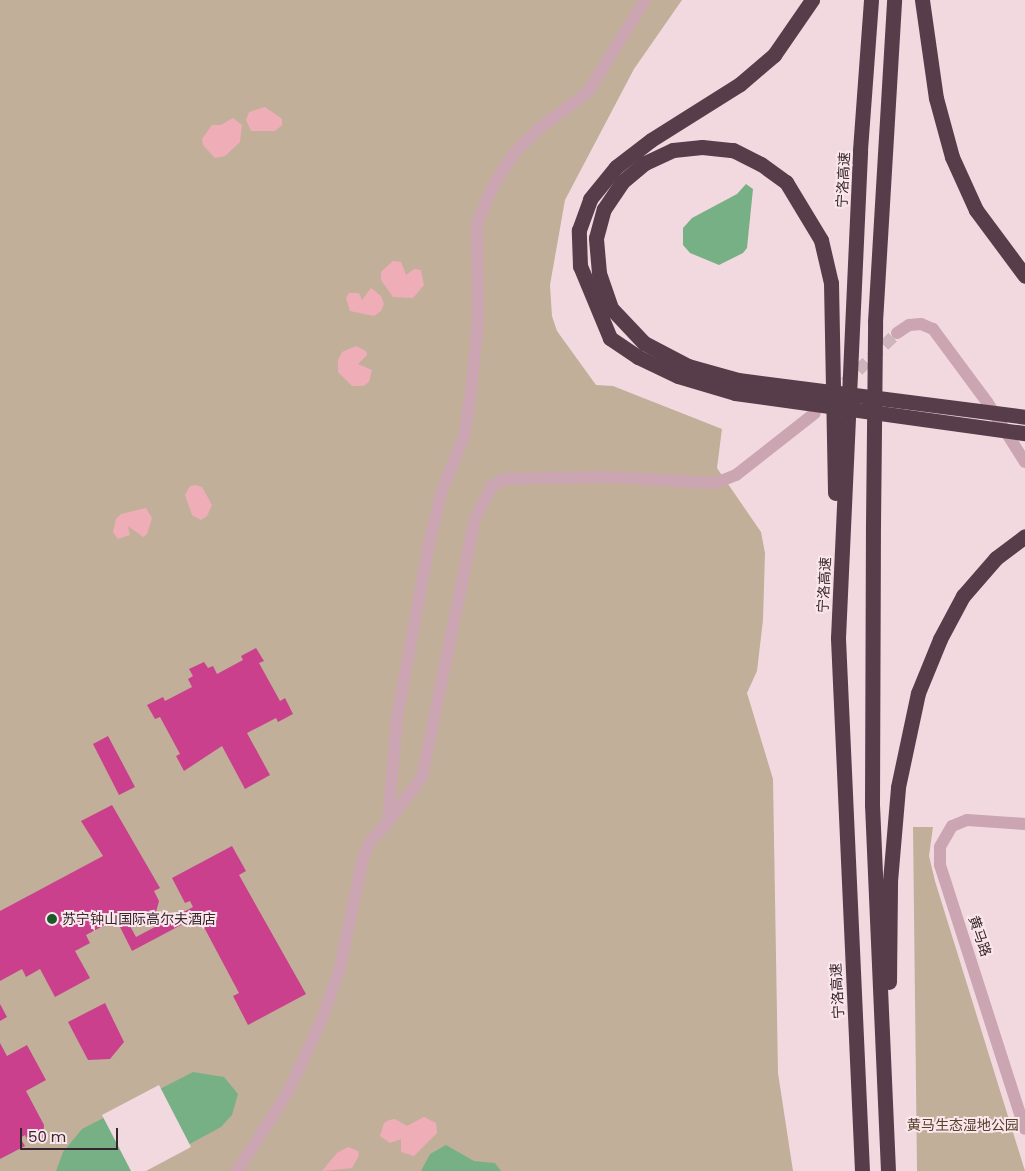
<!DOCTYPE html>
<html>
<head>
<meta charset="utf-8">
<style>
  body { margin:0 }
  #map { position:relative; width:1025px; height:1171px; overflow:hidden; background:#f2d9e0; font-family:Poppins,"Noto Sans SC",sans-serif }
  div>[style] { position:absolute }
  .green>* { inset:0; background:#c2af99 }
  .sand>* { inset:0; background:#efaeb7 }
  .water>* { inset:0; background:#78b086 }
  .pier>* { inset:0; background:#f2d9e0 }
  .building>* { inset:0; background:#ca408c }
  .minor-tunnel>* { height:12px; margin-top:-6px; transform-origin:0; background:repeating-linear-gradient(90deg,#ccb5bc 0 12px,transparent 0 18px) }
  .minor>* { height:12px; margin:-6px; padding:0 6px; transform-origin:6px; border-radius:6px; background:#cba5b2 }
  .motorway>* { height:15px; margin:-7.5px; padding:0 7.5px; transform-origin:7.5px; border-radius:7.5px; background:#573d4a }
  .motorway-bridge>* { height:15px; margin:-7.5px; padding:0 7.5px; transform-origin:7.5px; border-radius:7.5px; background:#573d4a }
  .dots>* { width:14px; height:14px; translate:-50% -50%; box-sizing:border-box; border:2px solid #fae6eb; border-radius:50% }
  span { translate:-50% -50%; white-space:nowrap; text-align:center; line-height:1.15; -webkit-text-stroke:4px #fae6eb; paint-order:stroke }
  .street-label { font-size:14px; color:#36272e }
  .poi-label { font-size:14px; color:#36272e }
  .left { translate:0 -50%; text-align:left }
  .park-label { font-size:14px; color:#55422a }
  .scale { position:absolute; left:20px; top:1128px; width:98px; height:22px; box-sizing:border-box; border:2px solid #36272e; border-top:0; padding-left:6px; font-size:15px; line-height:18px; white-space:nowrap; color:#36272e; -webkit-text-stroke:4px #fae6eb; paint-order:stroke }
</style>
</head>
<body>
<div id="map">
  <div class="green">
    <i style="clip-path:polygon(0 0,682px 0,634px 69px,565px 200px,550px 285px,552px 316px,557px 331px,596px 385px,613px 386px,722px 429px,717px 468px,761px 532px,765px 553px,763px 620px,757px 671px,747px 693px,773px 779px,778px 1073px,793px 1171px,0 1171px)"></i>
    <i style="clip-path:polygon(913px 827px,933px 827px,929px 856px,935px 881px,1025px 1171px,917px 1171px)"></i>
  </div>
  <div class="sand">
    <i style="clip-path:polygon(265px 107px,282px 119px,282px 125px,275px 131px,251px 131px,246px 120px,249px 112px)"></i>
    <i style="clip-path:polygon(233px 118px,242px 125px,240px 142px,225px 156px,215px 158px,203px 145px,202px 139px,212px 125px,221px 125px)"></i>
    <i style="clip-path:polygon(393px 261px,401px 262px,406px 275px,414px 269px,421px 270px,424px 285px,413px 298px,393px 297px,381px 280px,381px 272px)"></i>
    <i style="clip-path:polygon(371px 288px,381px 296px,384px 304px,381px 311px,374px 316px,350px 311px,346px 298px,349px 293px,359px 293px,362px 300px)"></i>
    <i style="clip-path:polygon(356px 346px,366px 351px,367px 355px,358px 364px,372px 370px,369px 382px,363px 386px,352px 386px,338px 372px,338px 360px,342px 352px)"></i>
    <i style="clip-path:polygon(196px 485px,202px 487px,212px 505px,207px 516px,201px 520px,192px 515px,185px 495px,190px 486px)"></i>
    <i style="clip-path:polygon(146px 508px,152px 518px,147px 534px,143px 537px,128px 526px,130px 535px,118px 539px,113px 532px,116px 519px,121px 514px)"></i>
    <i style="clip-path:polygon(424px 1117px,436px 1123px,437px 1133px,414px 1156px,401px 1152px,401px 1139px,390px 1143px,380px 1136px,384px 1123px,389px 1120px,395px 1119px,407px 1126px)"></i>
    <i style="clip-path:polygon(348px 1147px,358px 1151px,359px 1155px,352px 1168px,322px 1171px,337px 1153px)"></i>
  </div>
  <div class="water">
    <i style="clip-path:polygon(746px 184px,753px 189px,747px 248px,743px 253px,719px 265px,690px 253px,683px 245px,683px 228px,692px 218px,737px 194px)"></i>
    <i style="clip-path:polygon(193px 1072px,224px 1077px,238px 1094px,232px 1115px,221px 1127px,140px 1171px,56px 1171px,63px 1152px,82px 1129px)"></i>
    <i style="clip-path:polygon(446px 1145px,474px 1161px,495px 1163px,501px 1171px,421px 1171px,430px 1154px)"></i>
  </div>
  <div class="pier">
    <i style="clip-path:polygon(159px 1085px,191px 1147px,146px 1171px,131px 1171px,102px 1115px)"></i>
  </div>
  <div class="building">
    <i style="clip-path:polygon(256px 648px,264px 661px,259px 663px,280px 701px,285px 698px,293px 714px,278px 722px,276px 718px,247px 733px,270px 775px,245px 789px,222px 746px,184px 771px,176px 756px,180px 754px,160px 717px,155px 719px,147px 705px,163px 697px,165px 701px,192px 687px,188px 679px,193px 676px,189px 669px,204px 662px,208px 668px,213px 666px,217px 674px,243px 660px,241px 656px)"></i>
    <i style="clip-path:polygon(108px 736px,135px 787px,119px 795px,93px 744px)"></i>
    <i style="clip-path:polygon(112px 805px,160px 888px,154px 891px,159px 901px,156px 912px,146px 917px,133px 910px,124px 915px,136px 937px,193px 907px,190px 901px,185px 903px,172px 878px,232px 846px,246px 871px,239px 875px,306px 994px,248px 1025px,233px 996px,239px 993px,198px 916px,132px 951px,116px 919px,86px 935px,90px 943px,75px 951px,90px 978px,55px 997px,40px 969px,26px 977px,22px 969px,0 981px,0 911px,103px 856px,81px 821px)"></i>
    <i style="clip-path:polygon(105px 1003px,124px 1042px,110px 1059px,88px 1060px,68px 1022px)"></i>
    <i style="clip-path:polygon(0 1004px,7px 1017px,0 1021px)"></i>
    <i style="clip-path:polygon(0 1043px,7px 1056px,27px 1045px,46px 1080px,26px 1091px,44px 1125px,43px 1139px,35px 1143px,27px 1140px,25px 1135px,20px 1138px,25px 1146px,0 1159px)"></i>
  </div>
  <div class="minor-tunnel">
    <i style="left:845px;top:383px;width:72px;rotate:-43.9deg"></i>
  </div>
  <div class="minor">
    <i style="left:897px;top:333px;width:14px;rotate:-34deg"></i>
    <i style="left:909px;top:325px;width:12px;rotate:-5deg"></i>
    <i style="left:921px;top:324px;width:13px;rotate:23deg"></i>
    <i style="left:933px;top:329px;width:91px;rotate:53.5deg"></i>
    <i style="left:987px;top:402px;width:71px;rotate:57.7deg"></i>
    <i style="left:388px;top:822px;width:56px;rotate:-52.9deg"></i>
    <i style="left:422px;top:777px;width:264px;rotate:-78.4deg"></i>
    <i style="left:475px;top:518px;width:36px;rotate:-62deg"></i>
    <i style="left:492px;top:486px;width:14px;rotate:-30deg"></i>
    <i style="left:504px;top:479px;width:102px;rotate:-1.1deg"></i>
    <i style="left:606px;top:477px;width:110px;rotate:3.1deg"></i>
    <i style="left:716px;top:483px;width:22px;rotate:-22deg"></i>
    <i style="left:736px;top:475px;width:100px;rotate:-38.1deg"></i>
    <i style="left:1025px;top:824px;width:58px;rotate:-176.1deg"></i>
    <i style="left:967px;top:820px;width:16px;rotate:158deg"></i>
    <i style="left:952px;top:826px;width:24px;rotate:120deg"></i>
    <i style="left:940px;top:847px;width:18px;rotate:90deg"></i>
    <i style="left:940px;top:865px;width:277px;rotate:72.2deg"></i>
    <i style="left:237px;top:1171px;width:94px;rotate:-57.2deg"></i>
    <i style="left:288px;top:1092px;width:81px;rotate:-65deg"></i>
    <i style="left:322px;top:1019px;width:54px;rotate:-70.6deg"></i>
    <i style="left:340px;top:968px;width:112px;rotate:-78.2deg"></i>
    <i style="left:363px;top:858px;width:16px;rotate:-68deg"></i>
    <i style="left:369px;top:843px;width:28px;rotate:-48deg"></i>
    <i style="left:388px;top:822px;width:104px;rotate:-85.1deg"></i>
    <i style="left:397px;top:718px;width:178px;rotate:-79.6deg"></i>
    <i style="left:429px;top:543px;width:55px;rotate:-76.2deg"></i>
    <i style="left:442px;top:490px;width:57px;rotate:-67.5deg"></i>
    <i style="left:464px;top:437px;width:46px;rotate:-81.2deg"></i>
    <i style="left:471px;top:392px;width:72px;rotate:-84.4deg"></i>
    <i style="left:478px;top:320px;width:97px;rotate:-90.6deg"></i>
    <i style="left:477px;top:223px;width:43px;rotate:-66.4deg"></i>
    <i style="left:494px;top:184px;width:38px;rotate:-57deg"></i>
    <i style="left:515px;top:152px;width:36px;rotate:-44deg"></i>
    <i style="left:541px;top:127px;width:59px;rotate:-36.7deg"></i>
    <i style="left:588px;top:92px;width:108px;rotate:-58.2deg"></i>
  </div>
  <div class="motorway">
    <i style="left:922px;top:0;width:99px;rotate:81.9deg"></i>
    <i style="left:936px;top:98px;width:61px;rotate:74.8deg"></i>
    <i style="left:952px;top:157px;width:58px;rotate:65.6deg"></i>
    <i style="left:976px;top:210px;width:82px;rotate:53.4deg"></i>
    <i style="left:644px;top:343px;width:48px;rotate:-133.3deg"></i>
    <i style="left:611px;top:308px;width:37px;rotate:-109deg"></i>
    <i style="left:599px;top:273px;width:35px;rotate:-95deg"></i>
    <i style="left:596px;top:238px;width:30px;rotate:-75deg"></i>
    <i style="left:604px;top:209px;width:32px;rotate:-56deg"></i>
    <i style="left:622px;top:182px;width:30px;rotate:-40deg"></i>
    <i style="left:645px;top:163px;width:31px;rotate:-25deg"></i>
    <i style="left:673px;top:150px;width:29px;rotate:-6deg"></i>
    <i style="left:702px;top:147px;width:31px;rotate:6deg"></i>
    <i style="left:733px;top:150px;width:31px;rotate:27deg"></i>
    <i style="left:761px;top:164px;width:31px;rotate:36deg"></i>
    <i style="left:786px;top:182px;width:68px;rotate:58.9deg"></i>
    <i style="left:821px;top:240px;width:44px;rotate:76.9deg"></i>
    <i style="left:831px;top:283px;width:210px;rotate:88.9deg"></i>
    <i style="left:638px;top:357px;width:34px;rotate:-146deg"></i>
    <i style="left:610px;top:338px;width:78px;rotate:-112.6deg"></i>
    <i style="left:580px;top:266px;width:36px;rotate:-92deg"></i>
    <i style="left:579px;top:230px;width:33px;rotate:-70deg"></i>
    <i style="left:590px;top:199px;width:41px;rotate:-50.9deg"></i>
    <i style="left:616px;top:167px;width:44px;rotate:-37.6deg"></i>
    <i style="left:651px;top:140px;width:105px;rotate:-32.2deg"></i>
    <i style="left:740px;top:84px;width:45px;rotate:-40.5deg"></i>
    <i style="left:774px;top:55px;width:67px;rotate:-55.4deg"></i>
    <i style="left:889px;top:982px;width:101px;rotate:-89.4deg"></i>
    <i style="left:890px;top:881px;width:94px;rotate:-85.1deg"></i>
    <i style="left:898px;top:787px;width:96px;rotate:-78deg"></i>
    <i style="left:918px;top:693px;width:58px;rotate:-67.8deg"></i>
    <i style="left:940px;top:639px;width:49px;rotate:-61.9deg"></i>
    <i style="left:963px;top:596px;width:50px;rotate:-49deg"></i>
    <i style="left:996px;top:558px;width:36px;rotate:-37deg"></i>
    <i style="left:862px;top:1171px;width:534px;rotate:-92.58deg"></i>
    <i style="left:838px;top:638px;width:488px;rotate:-87.4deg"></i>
    <i style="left:860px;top:150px;width:150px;rotate:-85.8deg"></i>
    <i style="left:888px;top:1171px;width:366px;rotate:-92.5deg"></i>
    <i style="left:872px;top:805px;width:280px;rotate:-89.8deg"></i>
    <i style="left:873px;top:525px;width:203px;rotate:-89.4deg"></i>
    <i style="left:875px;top:322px;width:323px;rotate:-86.6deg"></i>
  </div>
  <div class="motorway-bridge">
    <i style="left:644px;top:343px;width:50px;rotate:27.6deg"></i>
    <i style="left:688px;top:366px;width:52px;rotate:15.6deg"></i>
    <i style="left:738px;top:380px;width:289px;rotate:7.3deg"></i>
    <i style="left:638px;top:357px;width:44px;rotate:25.4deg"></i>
    <i style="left:678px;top:376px;width:59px;rotate:16.6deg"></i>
    <i style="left:735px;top:393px;width:293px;rotate:7.9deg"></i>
  </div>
  <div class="dots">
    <i style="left:52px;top:919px;background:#1b592c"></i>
  </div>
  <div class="street-label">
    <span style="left:843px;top:180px;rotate:-87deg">宁洛高速</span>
    <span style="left:824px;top:585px;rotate:-87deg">宁洛高速</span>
    <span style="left:980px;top:936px;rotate:71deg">黄马路</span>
    <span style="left:837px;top:991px;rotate:-93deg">宁洛高速</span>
  </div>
  <div class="poi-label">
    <span class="left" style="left:62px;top:919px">苏宁钟山国际高尔夫酒店</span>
  </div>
  <div class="park-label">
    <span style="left:963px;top:1125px">黄马生态湿地公园</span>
  </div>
  <div class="scale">50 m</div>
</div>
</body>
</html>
